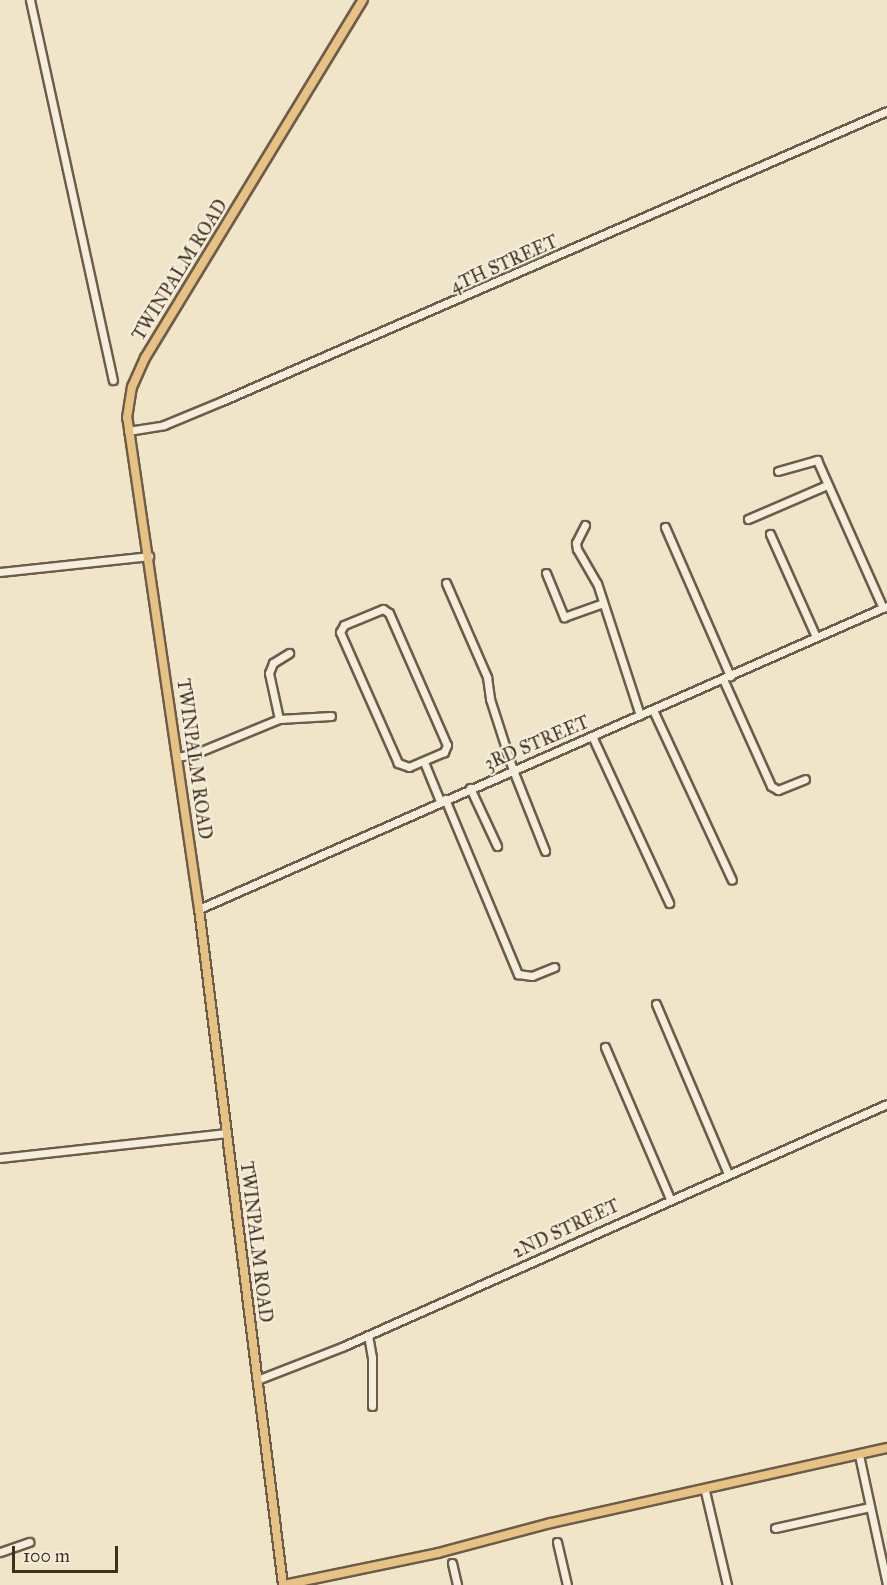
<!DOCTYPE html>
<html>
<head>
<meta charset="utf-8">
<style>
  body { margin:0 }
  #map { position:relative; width:887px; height:1585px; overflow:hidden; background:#f0e5c9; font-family:"IM FELL Great Primer",serif }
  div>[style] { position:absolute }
  .roads { filter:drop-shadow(2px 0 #6d5c49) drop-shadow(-2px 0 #6d5c49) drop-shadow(0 2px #6d5c49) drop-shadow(0 -2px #6d5c49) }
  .minor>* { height:7px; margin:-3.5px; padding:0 3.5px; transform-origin:3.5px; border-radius:3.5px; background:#f5eedc }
  .major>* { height:8px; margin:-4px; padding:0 4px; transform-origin:4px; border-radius:4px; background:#e8c284 }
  span { translate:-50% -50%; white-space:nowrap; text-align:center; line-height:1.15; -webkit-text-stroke:4.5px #f5eedc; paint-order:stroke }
  .street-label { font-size:18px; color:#412e1e }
  .scale { position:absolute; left:12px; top:1546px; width:106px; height:27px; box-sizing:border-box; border:3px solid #412e1e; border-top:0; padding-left:8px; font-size:18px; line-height:21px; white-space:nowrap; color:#412e1e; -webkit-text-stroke:4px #f5eedc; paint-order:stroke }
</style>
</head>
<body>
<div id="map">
  <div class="roads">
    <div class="minor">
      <i style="left:30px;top:0;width:389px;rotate:77.7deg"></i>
      <i style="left:128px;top:431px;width:36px;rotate:-9deg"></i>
      <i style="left:164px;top:425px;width:63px;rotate:-22.5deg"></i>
      <i style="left:222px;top:401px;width:725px;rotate:-23.56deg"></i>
      <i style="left:778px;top:471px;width:41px;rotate:-15.8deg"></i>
      <i style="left:817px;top:460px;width:162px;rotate:66deg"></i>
      <i style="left:748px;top:519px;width:86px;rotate:-23.3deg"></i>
      <i style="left:585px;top:525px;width:20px;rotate:117deg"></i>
      <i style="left:576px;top:543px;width:6px;rotate:81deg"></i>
      <i style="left:577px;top:549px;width:39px;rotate:60deg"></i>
      <i style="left:597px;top:583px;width:139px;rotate:72deg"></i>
      <i style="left:665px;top:527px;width:163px;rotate:66.4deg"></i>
      <i style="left:770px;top:534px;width:113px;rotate:65.9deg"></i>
      <i style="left:0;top:572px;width:150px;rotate:-6.1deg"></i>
      <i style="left:546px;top:573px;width:48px;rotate:67.8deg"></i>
      <i style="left:564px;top:617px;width:41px;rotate:-19.7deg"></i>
      <i style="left:446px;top:583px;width:103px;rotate:66.4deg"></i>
      <i style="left:487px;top:677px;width:22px;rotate:82deg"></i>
      <i style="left:490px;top:699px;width:75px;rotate:72.1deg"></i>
      <i style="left:513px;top:770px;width:87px;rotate:68.4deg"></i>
      <i style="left:383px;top:609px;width:7px;rotate:34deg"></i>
      <i style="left:389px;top:613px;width:144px;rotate:66.3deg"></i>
      <i style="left:447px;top:745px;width:8px;rotate:113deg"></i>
      <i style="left:444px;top:752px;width:38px;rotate:157deg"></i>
      <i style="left:409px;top:767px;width:12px;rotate:-160deg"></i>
      <i style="left:398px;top:763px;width:143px;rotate:-113.9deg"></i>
      <i style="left:340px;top:632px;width:8px;rotate:-60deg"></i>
      <i style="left:344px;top:625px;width:42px;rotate:-22.3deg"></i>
      <i style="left:723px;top:679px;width:117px;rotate:65.8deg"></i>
      <i style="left:771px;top:786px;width:8px;rotate:30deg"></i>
      <i style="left:778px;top:790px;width:29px;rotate:-22deg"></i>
      <i style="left:653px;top:710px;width:187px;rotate:65.1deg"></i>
      <i style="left:279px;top:719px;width:47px;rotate:-102.3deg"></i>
      <i style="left:269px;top:673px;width:11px;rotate:-68deg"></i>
      <i style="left:273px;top:663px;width:19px;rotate:-32deg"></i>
      <i style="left:592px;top:736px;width:184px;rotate:65.2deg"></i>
      <i style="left:176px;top:757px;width:18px;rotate:-9deg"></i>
      <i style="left:194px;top:754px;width:92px;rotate:-22.4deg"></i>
      <i style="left:279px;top:719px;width:52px;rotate:-3.3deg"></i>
      <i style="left:424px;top:762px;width:42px;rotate:67.7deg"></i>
      <i style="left:470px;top:788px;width:64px;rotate:65deg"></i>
      <i style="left:445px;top:799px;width:190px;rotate:67.4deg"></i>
      <i style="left:518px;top:974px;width:14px;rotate:8deg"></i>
      <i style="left:532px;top:976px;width:24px;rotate:-22deg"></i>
      <i style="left:199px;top:909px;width:752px;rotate:-23.77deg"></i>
      <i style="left:656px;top:1004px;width:185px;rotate:67deg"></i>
      <i style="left:605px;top:1047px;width:165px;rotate:66.8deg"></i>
      <i style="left:0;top:1158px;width:227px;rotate:-6.3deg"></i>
      <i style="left:368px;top:1335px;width:22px;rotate:80deg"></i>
      <i style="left:372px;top:1357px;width:49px;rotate:90deg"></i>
      <i style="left:257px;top:1380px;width:93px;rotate:-21.3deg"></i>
      <i style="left:344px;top:1346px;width:594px;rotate:-24.02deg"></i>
      <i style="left:859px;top:1455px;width:133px;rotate:77.8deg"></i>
      <i style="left:705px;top:1491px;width:97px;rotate:76.8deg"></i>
      <i style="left:775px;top:1528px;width:97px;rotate:-12.5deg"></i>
      <i style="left:557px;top:1542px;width:44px;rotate:76.9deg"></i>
      <i style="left:0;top:1552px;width:31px;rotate:-19deg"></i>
      <i style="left:452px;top:1563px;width:23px;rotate:77deg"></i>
    </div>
    <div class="major">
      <i style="left:283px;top:1585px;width:681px;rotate:-97.08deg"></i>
      <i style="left:199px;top:909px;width:496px;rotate:-98.3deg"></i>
      <i style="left:127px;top:418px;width:31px;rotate:-81deg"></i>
      <i style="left:132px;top:387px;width:32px;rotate:-66deg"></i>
      <i style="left:145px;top:358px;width:419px;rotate:-58.7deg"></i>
      <i style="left:284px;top:1585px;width:157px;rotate:-11.7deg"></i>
      <i style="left:438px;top:1553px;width:117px;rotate:-14.9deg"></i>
      <i style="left:551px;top:1523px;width:344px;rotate:-12.6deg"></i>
    </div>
  </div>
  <div class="street-label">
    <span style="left:504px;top:264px;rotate:-24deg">4TH STREET</span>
    <span style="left:180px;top:270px;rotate:-58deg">TWINPALM ROAD</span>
    <span style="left:537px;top:743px;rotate:-23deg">3RD STREET</span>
    <span style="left:194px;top:759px;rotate:82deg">TWINPALM ROAD</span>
    <span style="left:566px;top:1229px;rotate:-25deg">2ND STREET</span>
    <span style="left:256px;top:1242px;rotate:83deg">TWINPALM ROAD</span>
  </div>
  <div class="scale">100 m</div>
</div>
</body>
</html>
